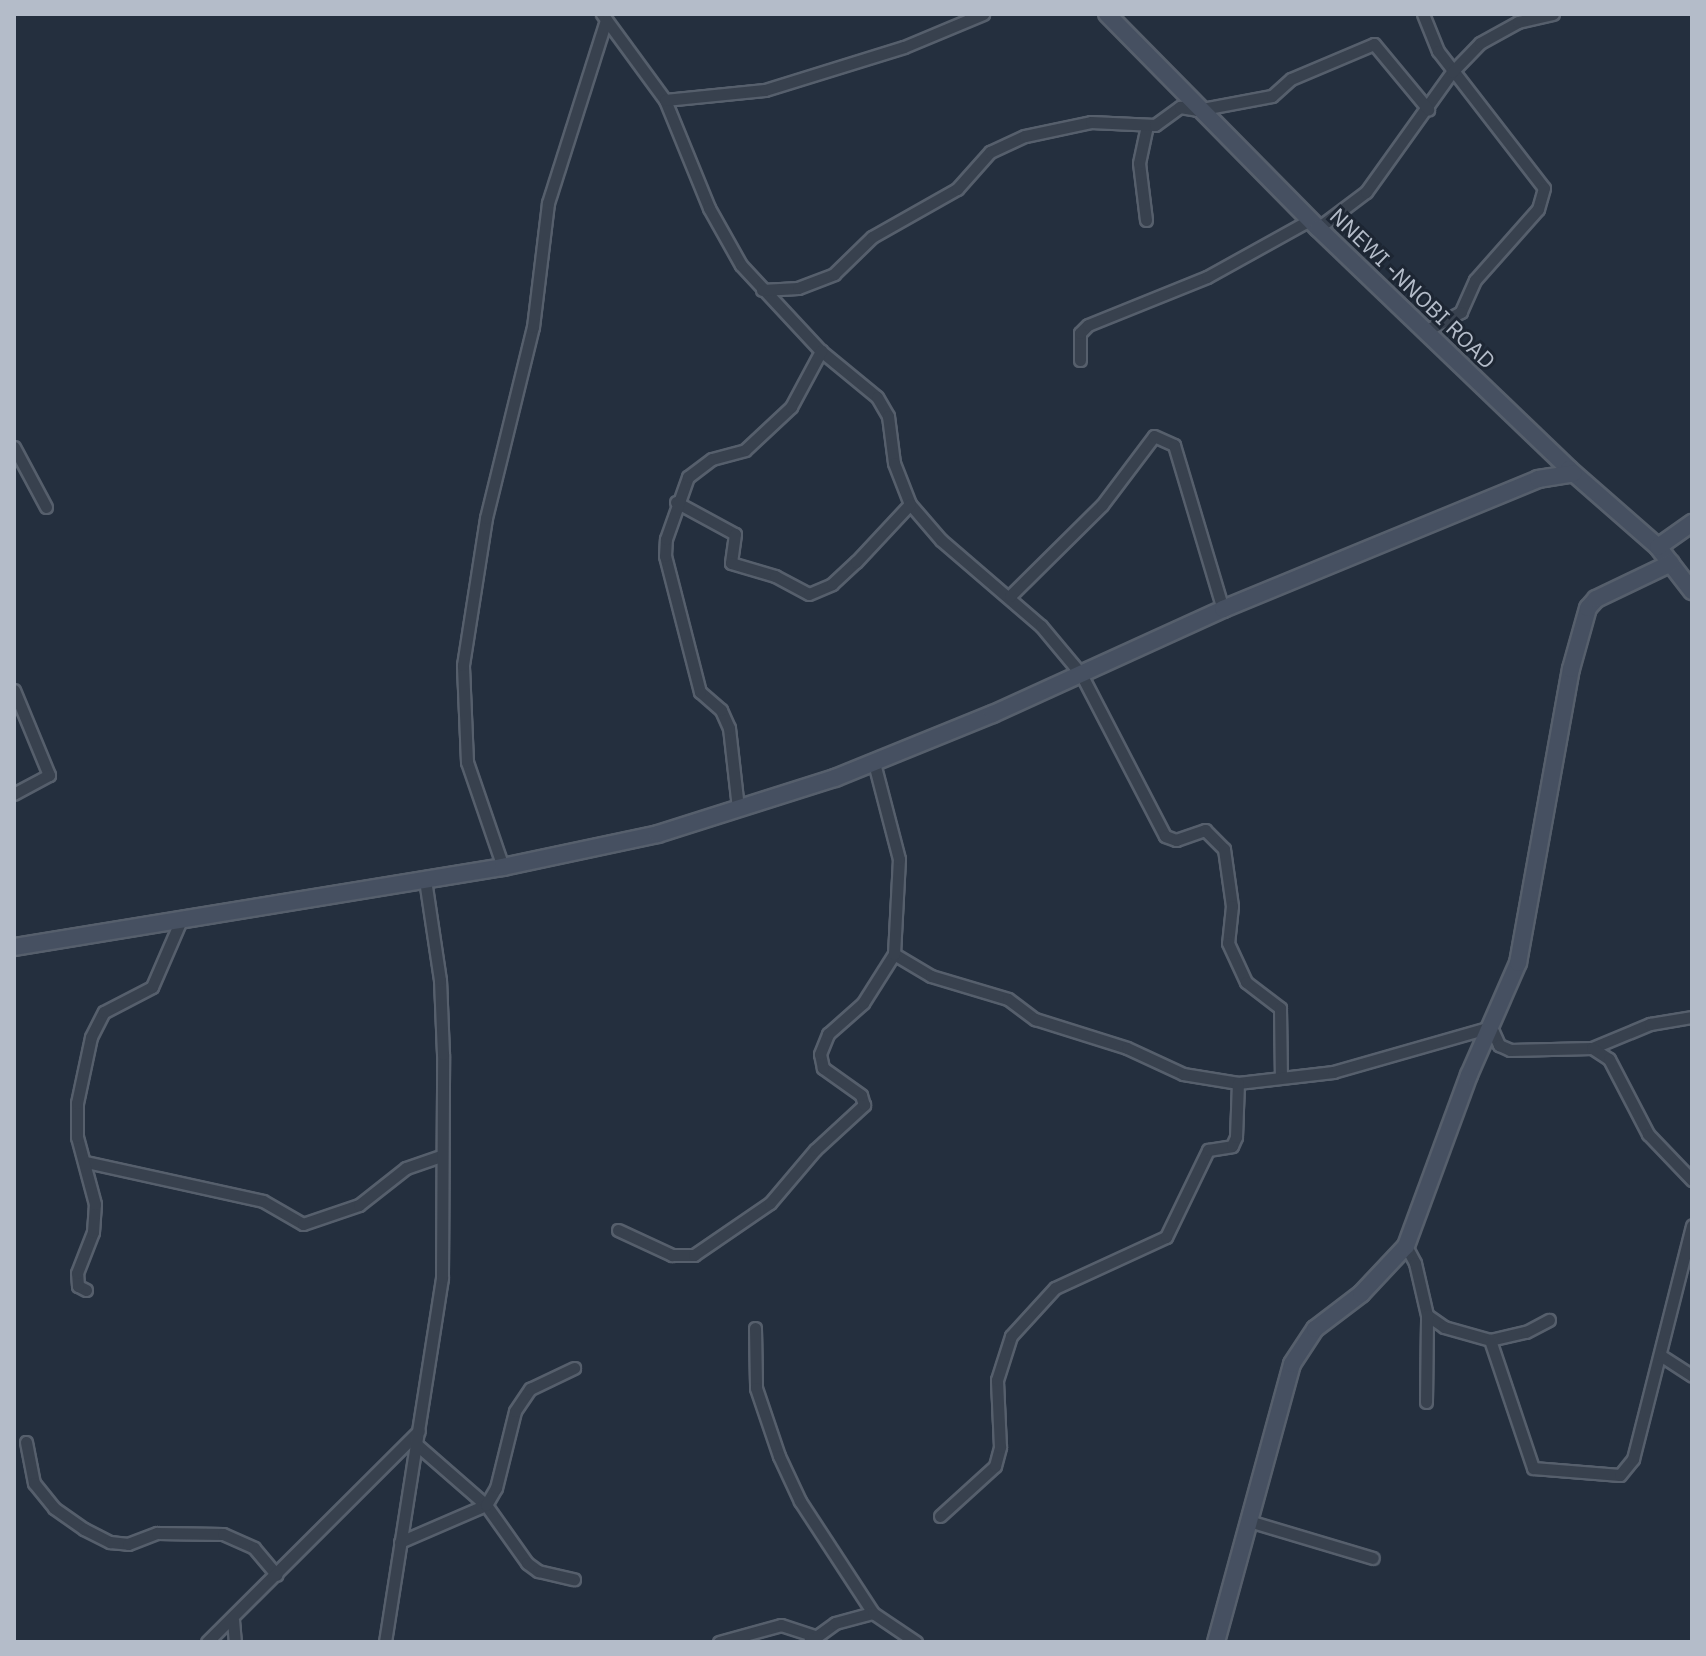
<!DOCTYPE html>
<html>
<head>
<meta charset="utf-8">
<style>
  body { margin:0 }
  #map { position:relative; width:1706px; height:1656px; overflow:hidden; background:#242f3e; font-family:"IBM Plex Sans",sans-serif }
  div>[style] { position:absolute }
  .roads { filter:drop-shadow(2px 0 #565f6c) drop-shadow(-2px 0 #565f6c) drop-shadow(0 2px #565f6c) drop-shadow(0 -2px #565f6c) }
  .street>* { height:11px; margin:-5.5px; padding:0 5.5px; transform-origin:5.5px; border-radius:5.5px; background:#38414e }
  .secondary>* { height:16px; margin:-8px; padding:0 8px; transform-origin:8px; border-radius:8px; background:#465061 }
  span { translate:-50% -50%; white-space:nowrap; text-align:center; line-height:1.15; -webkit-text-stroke:6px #1d2633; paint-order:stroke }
  .street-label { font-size:22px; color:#b4bcc9 }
  .frame { position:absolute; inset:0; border:16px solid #b4bcc9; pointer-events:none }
</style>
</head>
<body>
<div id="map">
  <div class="roads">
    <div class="street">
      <i style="left:602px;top:14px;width:107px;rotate:53.8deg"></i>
      <i style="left:665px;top:100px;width:117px;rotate:67.8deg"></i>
      <i style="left:709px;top:208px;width:65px;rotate:60.7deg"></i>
      <i style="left:741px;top:265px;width:117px;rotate:47.1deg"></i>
      <i style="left:821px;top:351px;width:72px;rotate:39.4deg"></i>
      <i style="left:877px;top:397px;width:22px;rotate:60deg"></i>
      <i style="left:888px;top:416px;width:47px;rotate:82.7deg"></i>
      <i style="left:894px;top:463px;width:44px;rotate:68.7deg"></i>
      <i style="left:910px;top:504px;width:48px;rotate:49.3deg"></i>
      <i style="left:941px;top:540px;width:132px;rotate:40.7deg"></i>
      <i style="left:1041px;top:626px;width:62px;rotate:50.2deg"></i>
      <i style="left:1081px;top:674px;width:182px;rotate:62.6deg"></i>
      <i style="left:1165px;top:836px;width:12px;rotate:20deg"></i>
      <i style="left:1176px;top:840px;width:31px;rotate:-19deg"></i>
      <i style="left:1205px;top:830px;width:27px;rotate:45deg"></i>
      <i style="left:1224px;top:849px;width:58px;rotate:82deg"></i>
      <i style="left:1232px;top:906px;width:37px;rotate:96deg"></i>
      <i style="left:1228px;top:943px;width:43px;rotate:65.2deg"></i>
      <i style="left:1246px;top:982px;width:43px;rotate:37.4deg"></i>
      <i style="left:1280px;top:1008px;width:69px;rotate:89.2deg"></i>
      <i style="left:1423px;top:14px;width:40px;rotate:68deg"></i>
      <i style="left:1438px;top:51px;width:173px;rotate:52.3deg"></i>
      <i style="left:1544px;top:188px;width:22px;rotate:106deg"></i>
      <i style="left:1538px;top:209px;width:95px;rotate:131.6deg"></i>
      <i style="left:1475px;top:280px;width:35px;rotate:114deg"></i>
      <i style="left:1461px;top:312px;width:41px;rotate:152.2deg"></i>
      <i style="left:665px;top:100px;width:100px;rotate:-5.7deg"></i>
      <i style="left:765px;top:90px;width:145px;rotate:-17.2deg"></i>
      <i style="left:904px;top:47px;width:86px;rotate:-22.7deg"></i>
      <i style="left:1146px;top:220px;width:57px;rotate:-97deg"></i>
      <i style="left:1139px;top:163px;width:38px;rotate:-78deg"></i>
      <i style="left:1318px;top:228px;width:60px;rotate:-36.9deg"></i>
      <i style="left:1366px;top:192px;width:148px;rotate:-54.4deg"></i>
      <i style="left:1452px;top:72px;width:40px;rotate:-46deg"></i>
      <i style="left:1480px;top:43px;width:43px;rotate:-28.9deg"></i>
      <i style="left:1518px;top:22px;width:36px;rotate:-13deg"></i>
      <i style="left:762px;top:290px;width:36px;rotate:-3deg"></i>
      <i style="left:798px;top:288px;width:39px;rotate:-21deg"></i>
      <i style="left:834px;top:274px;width:53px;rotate:-44.2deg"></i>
      <i style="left:872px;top:237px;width:98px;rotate:-29.5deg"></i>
      <i style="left:957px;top:189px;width:50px;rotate:-48.3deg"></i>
      <i style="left:990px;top:152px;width:38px;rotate:-25deg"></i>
      <i style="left:1025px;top:136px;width:67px;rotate:-12deg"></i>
      <i style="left:1091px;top:122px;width:64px;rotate:2.7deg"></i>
      <i style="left:1155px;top:125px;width:31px;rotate:-36deg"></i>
      <i style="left:1180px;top:107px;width:17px;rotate:10deg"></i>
      <i style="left:1197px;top:110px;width:76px;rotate:-10.6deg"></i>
      <i style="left:1272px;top:96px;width:25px;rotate:-42deg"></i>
      <i style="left:1291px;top:79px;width:90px;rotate:-22.9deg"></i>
      <i style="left:1374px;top:44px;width:85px;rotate:50.3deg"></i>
      <i style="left:1080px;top:360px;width:27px;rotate:-90deg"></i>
      <i style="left:1080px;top:333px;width:11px;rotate:-45deg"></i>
      <i style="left:1088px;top:325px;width:128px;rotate:-22deg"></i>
      <i style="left:1207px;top:277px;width:118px;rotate:-29deg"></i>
      <i style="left:14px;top:447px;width:68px;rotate:61.9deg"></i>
      <i style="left:676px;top:502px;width:67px;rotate:28.5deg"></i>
      <i style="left:735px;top:534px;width:29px;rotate:98deg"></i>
      <i style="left:731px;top:563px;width:46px;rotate:16.5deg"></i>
      <i style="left:775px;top:576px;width:38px;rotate:28deg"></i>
      <i style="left:809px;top:594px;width:25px;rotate:-23deg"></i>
      <i style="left:832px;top:584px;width:33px;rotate:-43deg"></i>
      <i style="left:856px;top:562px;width:79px;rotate:-47deg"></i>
      <i style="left:1010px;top:596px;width:129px;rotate:-44.7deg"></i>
      <i style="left:1102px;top:505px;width:86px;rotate:-53deg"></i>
      <i style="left:1154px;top:436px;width:22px;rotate:24deg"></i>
      <i style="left:1174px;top:445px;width:171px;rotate:73.4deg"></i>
      <i style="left:14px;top:690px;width:92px;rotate:67.6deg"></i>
      <i style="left:49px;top:775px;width:40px;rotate:152deg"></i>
      <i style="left:738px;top:808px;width:81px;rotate:-96.4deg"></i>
      <i style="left:729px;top:728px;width:20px;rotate:-114deg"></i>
      <i style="left:721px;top:710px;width:28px;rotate:-139deg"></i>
      <i style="left:700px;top:692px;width:140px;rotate:-104.4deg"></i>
      <i style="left:665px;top:556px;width:17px;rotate:-87deg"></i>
      <i style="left:666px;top:539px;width:66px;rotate:-70.5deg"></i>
      <i style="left:688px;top:477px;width:30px;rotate:-37deg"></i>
      <i style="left:712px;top:459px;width:34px;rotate:-15deg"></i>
      <i style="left:745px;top:450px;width:63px;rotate:-43.1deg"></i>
      <i style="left:791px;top:407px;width:64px;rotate:-61.8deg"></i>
      <i style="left:503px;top:867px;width:111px;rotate:-108.9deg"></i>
      <i style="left:467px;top:762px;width:97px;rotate:-92.4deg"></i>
      <i style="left:463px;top:665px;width:149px;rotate:-81.1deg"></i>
      <i style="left:486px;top:518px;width:197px;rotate:-76.2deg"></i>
      <i style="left:533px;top:327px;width:125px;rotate:-83.1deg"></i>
      <i style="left:548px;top:203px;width:192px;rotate:-72.4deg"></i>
      <i style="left:894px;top:954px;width:43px;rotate:30.7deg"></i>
      <i style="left:931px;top:976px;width:80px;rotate:16.6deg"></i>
      <i style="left:1008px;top:999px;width:34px;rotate:37deg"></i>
      <i style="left:1035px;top:1019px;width:96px;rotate:17.5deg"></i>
      <i style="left:1127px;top:1048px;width:62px;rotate:24.9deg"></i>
      <i style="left:1183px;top:1074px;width:56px;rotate:9.3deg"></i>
      <i style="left:1238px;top:1083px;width:96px;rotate:-6.6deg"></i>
      <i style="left:1333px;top:1072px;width:164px;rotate:-15.9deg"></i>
      <i style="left:1491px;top:1027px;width:20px;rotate:66deg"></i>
      <i style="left:1499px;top:1045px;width:12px;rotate:24deg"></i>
      <i style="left:1510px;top:1050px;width:82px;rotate:-1.4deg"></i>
      <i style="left:1592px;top:1048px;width:63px;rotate:-22.5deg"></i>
      <i style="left:1650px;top:1024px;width:43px;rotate:-9.5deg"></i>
      <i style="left:1592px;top:1048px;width:20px;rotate:33deg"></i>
      <i style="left:1609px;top:1059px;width:85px;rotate:62.5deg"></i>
      <i style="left:1648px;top:1134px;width:64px;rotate:46.3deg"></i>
      <i style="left:86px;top:1162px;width:181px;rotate:12.4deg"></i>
      <i style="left:263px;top:1201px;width:46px;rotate:29.9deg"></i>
      <i style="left:303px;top:1224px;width:59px;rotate:-18.7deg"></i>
      <i style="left:359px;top:1205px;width:60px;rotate:-38.2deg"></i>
      <i style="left:406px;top:1168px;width:36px;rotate:-19deg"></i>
      <i style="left:618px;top:1230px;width:60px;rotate:24.8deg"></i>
      <i style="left:672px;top:1255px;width:22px"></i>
      <i style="left:694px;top:1255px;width:92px;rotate:-34.4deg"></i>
      <i style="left:770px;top:1203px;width:70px;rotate:-49.7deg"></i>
      <i style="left:815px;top:1150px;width:67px;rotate:-42.6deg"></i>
      <i style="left:864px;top:1105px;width:10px;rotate:-107deg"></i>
      <i style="left:861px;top:1095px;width:47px;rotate:-144.6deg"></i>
      <i style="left:823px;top:1068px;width:14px;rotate:-102deg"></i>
      <i style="left:820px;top:1054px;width:22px;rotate:-68deg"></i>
      <i style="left:828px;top:1034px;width:47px;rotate:-41.5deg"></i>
      <i style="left:863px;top:1003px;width:58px;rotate:-57.7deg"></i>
      <i style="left:894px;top:954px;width:95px;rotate:-87deg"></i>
      <i style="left:899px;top:859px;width:99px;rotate:-104.6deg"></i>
      <i style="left:1406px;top:1246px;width:19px;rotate:62deg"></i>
      <i style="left:1415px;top:1263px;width:53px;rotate:77deg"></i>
      <i style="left:1427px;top:1315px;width:21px;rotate:35deg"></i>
      <i style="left:1444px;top:1327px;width:48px;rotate:15.8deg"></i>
      <i style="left:1490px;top:1340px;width:37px;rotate:-13deg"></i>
      <i style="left:1526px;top:1332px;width:26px;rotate:-28deg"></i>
      <i style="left:86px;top:1290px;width:9px;rotate:-153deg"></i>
      <i style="left:78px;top:1286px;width:13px;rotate:-94deg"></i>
      <i style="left:77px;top:1273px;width:44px;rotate:-68.7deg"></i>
      <i style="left:93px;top:1232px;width:28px;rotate:-86deg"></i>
      <i style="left:95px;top:1204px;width:69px;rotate:-105deg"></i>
      <i style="left:77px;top:1137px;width:34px;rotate:-90deg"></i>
      <i style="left:77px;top:1103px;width:67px;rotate:-78deg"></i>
      <i style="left:91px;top:1037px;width:28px;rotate:-63deg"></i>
      <i style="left:104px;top:1012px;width:54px;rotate:-27.5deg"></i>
      <i style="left:152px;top:987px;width:73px;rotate:-66.6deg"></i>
      <i style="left:755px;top:1328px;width:60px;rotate:89deg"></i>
      <i style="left:756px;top:1388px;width:72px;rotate:71.3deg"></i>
      <i style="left:779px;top:1456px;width:50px;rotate:65deg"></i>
      <i style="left:800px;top:1501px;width:134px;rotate:56.9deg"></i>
      <i style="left:1490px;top:1340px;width:135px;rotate:71.4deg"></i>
      <i style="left:1533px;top:1468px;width:87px;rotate:4.6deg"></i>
      <i style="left:1620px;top:1475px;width:21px;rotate:-51deg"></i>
      <i style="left:1633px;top:1459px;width:241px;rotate:-75.8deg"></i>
      <i style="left:1660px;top:1355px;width:38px;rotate:33deg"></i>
      <i style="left:1426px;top:1402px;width:87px;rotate:-89.3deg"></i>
      <i style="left:26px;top:1442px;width:42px;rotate:79deg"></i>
      <i style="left:34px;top:1483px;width:32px;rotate:51deg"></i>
      <i style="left:54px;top:1508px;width:37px;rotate:35deg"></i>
      <i style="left:84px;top:1529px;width:29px;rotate:27deg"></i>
      <i style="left:110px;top:1542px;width:18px;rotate:6deg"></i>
      <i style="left:128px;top:1544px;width:31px;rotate:-21deg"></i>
      <i style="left:157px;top:1533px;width:66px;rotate:0.9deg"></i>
      <i style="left:223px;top:1534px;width:34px;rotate:24deg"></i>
      <i style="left:254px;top:1548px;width:35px;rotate:50deg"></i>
      <i style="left:416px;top:1444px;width:93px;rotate:41.1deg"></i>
      <i style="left:486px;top:1505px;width:71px;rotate:54.7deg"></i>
      <i style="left:527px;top:1563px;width:14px;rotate:36deg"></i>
      <i style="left:538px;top:1571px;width:37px;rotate:13deg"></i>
      <i style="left:940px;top:1516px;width:74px;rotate:-42.3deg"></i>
      <i style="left:995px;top:1466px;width:20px;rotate:-75deg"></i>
      <i style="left:1000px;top:1447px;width:67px;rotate:-92.6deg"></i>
      <i style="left:997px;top:1380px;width:46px;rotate:-72.3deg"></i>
      <i style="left:1011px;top:1336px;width:65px;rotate:-47.5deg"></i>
      <i style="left:1055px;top:1288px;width:122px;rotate:-24.7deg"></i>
      <i style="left:1166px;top:1237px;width:97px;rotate:-64.2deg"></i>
      <i style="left:1208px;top:1150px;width:24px;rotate:-9deg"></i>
      <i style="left:1232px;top:1146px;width:10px;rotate:-66deg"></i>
      <i style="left:1236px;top:1137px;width:54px;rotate:-87.9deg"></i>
      <i style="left:1249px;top:1521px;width:129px;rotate:16.6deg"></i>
      <i style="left:400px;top:1542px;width:94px;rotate:-23.3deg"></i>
      <i style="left:486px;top:1505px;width:20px;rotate:-60deg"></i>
      <i style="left:496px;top:1488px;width:79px;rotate:-76.1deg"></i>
      <i style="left:515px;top:1411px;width:27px;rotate:-56deg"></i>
      <i style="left:530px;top:1389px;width:49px;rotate:-25.5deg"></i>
      <i style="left:233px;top:1620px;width:22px;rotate:85deg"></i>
      <i style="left:207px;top:1642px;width:299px;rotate:-44.9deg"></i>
      <i style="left:385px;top:1642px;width:368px;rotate:-81.1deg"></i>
      <i style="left:442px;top:1278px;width:224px;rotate:-89.7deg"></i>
      <i style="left:443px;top:1054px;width:74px;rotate:-92.3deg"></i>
      <i style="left:440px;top:980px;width:101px;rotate:-98.5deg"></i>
      <i style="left:719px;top:1642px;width:64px;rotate:-15.3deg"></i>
      <i style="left:781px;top:1625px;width:36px;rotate:18deg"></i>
      <i style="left:809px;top:1642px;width:32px;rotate:-36deg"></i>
      <i style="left:835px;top:1623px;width:39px;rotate:-15deg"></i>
      <i style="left:873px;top:1613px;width:52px;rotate:34deg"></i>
    </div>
    <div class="secondary">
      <i style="left:1107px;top:14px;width:301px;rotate:45.4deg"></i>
      <i style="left:1318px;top:228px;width:348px;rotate:43.8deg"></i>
      <i style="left:1569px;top:469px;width:118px;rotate:41.2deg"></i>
      <i style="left:1658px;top:547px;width:56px;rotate:52.3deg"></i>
      <i style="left:1658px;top:547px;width:42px;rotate:-35.2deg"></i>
      <i style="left:14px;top:947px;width:496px;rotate:-9.3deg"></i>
      <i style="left:503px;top:867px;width:158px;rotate:-12deg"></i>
      <i style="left:658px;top:834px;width:186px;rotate:-17.6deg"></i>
      <i style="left:835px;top:778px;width:170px;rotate:-22.1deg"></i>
      <i style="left:993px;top:714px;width:253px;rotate:-24.5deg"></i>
      <i style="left:1223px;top:609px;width:341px;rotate:-22.4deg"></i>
      <i style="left:1538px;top:479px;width:36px;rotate:-9deg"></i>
      <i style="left:1216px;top:1642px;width:288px;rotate:-74.7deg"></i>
      <i style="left:1292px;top:1364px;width:42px;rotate:-56.7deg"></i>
      <i style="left:1315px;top:1329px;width:58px;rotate:-37.3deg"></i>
      <i style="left:1361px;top:1294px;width:66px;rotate:-46.8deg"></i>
      <i style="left:1406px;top:1246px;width:182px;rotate:-69.8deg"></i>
      <i style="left:1469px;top:1075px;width:122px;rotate:-66.4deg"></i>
      <i style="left:1518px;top:963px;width:299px;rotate:-79.8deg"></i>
      <i style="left:1571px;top:669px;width:63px;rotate:-74.4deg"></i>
      <i style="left:1588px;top:608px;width:12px;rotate:-48deg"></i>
      <i style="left:1596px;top:599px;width:83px;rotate:-25.6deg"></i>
    </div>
  </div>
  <div class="street-label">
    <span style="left:1413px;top:288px;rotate:44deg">NNEWI -NNOBI ROAD</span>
  </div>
  <div class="frame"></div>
</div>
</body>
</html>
